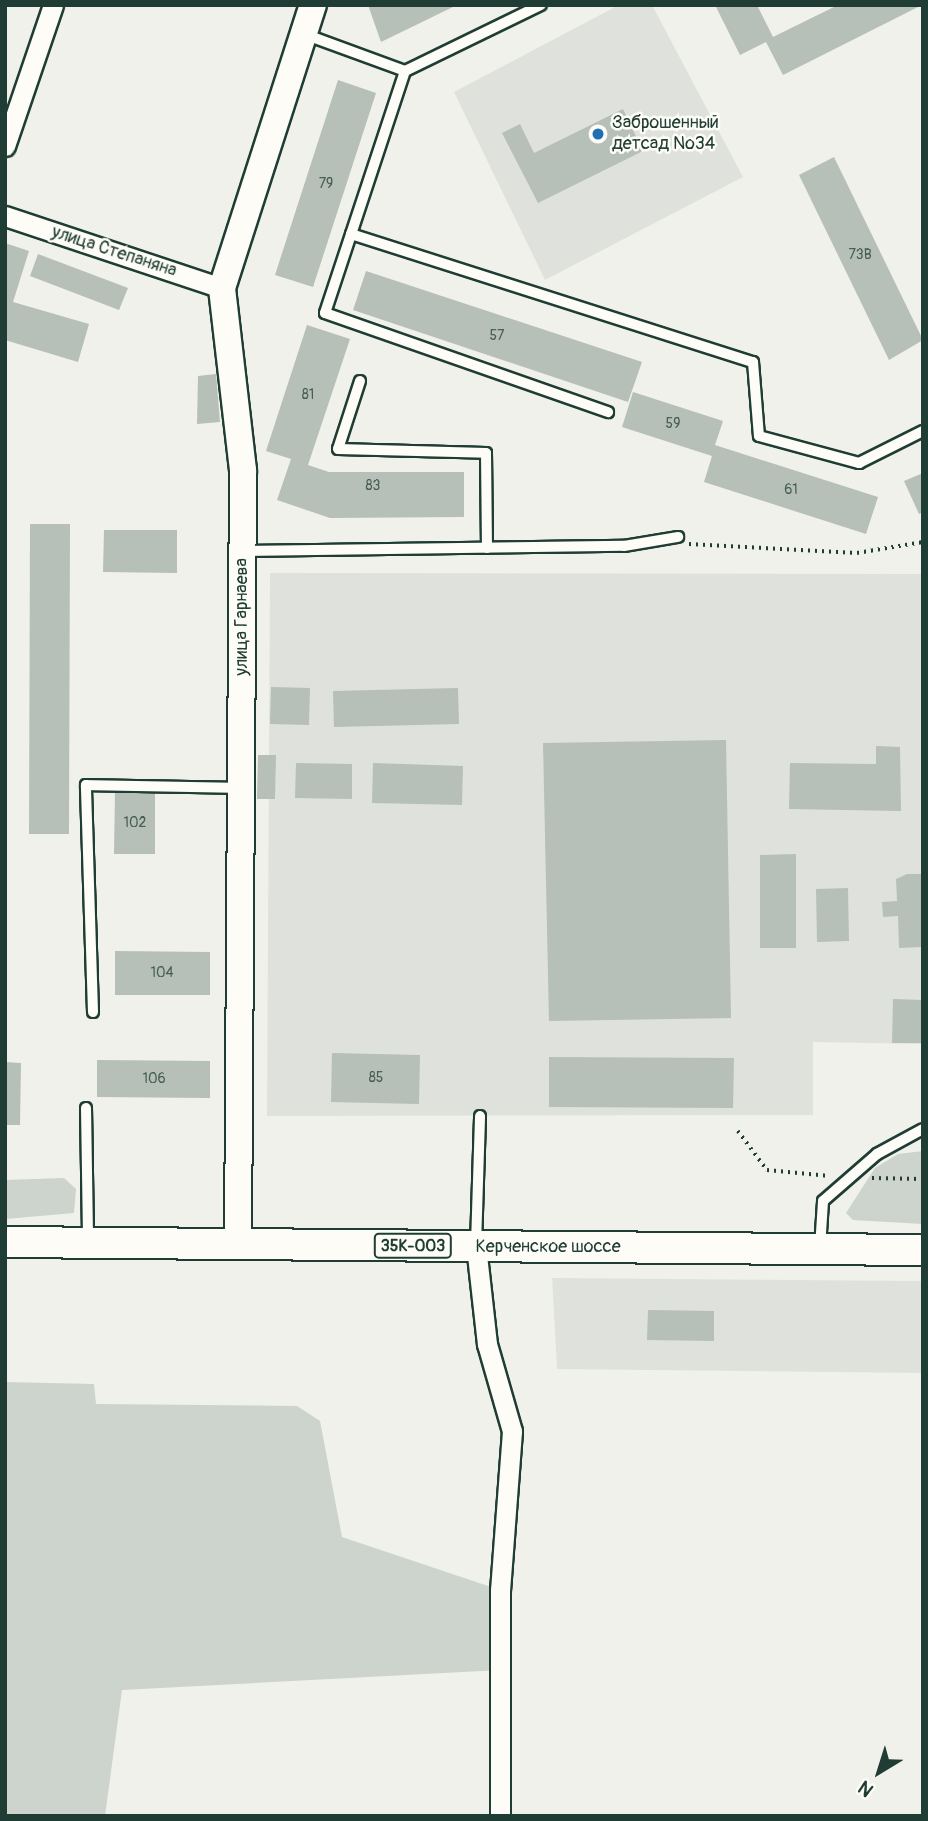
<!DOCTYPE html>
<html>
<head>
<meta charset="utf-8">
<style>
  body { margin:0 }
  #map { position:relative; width:928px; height:1821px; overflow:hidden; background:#f0f1eb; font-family:Pangolin,sans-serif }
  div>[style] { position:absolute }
  .built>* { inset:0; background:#dfe2dc }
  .green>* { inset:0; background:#cdd3cd }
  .building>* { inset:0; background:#b6bfb8 }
  .path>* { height:3.5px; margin-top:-1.75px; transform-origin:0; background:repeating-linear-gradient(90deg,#1f3d34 0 2px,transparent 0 7px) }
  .roads { filter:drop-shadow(2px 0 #1f3d34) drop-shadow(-2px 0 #1f3d34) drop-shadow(0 2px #1f3d34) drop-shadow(0 -2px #1f3d34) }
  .lane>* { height:10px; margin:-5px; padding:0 5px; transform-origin:5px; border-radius:5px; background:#fdfcf7 }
  .street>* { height:19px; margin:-9.5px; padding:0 9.5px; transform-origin:9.5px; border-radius:9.5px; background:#fdfcf7 }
  .secondary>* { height:26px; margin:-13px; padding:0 13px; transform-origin:13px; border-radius:13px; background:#fdfcf7 }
  .primary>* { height:30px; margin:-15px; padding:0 15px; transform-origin:15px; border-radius:15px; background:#fdfcf7 }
  .dots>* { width:19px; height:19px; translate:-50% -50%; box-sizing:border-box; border:4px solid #fdfcf7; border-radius:50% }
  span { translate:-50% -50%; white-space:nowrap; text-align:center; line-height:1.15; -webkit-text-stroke:5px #fdfcf7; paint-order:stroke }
  .number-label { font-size:14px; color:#455e55 }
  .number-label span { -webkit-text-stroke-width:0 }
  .shield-label span { padding:2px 5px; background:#fdfcf7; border:2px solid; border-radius:5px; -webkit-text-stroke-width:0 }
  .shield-label { font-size:16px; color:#1f3d34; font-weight:700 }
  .poi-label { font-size:18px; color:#1f3d34 }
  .left { translate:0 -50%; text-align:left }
  .street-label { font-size:18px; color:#1f3d34 }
  .frame { position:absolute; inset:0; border:7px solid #1f3d34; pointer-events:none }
  .north { position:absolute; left:844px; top:1737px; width:70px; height:70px; -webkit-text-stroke:5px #fdfcf7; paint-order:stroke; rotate:218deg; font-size:19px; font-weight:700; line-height:28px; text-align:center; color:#1f3d34 }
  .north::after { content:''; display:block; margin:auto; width:24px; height:32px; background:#1f3d34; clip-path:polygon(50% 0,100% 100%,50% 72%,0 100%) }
</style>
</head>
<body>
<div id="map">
  <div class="built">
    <i style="clip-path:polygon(619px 5px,652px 5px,743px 177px,545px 280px,454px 92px)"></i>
    <i style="clip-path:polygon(270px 573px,923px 574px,923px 1044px,813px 1042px,813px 1115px,267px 1116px)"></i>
    <i style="clip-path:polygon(552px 1278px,923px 1281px,923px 1373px,557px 1369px)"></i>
  </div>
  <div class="green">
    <i style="clip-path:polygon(923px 1151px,923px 1224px,853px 1220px,846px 1213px,875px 1168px,898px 1154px)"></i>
    <i style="clip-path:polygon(64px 1178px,76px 1189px,74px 1213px,5px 1219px,5px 1180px)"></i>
    <i style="clip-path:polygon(5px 1382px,94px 1384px,96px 1404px,297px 1406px,320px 1421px,342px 1537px,500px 1590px,501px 1670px,122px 1690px,105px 1816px,5px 1816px)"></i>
  </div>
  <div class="building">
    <i style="clip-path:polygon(368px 5px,457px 5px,381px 42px)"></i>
    <i style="clip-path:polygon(715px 5px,757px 5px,773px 37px,838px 5px,922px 5px,783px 75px,766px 42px,740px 55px)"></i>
    <i style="clip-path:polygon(338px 80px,376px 93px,313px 287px,275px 275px)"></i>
    <i style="clip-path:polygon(623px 109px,643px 151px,538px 203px,502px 133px,520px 124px,534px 153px)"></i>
    <i style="clip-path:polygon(834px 157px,923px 340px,889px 360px,799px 175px)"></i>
    <i style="clip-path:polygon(5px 243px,29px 251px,13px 302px,89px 324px,78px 362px,5px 340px)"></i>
    <i style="clip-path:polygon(38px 254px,128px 288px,119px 310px,30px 276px)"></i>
    <i style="clip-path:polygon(366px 271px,642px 362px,628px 402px,353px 310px)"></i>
    <i style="clip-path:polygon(307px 325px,350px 339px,308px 465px,329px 472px,464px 472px,464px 517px,330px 518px,277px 500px,291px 459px,266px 451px)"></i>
    <i style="clip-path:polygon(216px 374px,220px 422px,197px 424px,198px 376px)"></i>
    <i style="clip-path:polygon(633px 392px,723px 421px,715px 445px,878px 497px,866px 534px,704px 482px,712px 456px,622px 427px)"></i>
    <i style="clip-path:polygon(923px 473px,923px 512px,919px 514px,904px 481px)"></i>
    <i style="clip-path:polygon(30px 524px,70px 524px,69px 834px,29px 834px)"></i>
    <i style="clip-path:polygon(104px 530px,177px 530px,177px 573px,103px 572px)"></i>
    <i style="clip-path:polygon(271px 687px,310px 688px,309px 725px,270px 724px)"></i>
    <i style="clip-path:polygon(458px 688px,459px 724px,334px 727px,333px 691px)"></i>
    <i style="clip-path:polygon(726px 740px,731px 1018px,549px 1021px,543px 743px)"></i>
    <i style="clip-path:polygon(876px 746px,900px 747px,901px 811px,789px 809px,790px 763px,876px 764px)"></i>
    <i style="clip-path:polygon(258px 755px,276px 755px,275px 799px,257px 799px)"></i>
    <i style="clip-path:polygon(296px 763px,352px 764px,352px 799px,295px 798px)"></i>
    <i style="clip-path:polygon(373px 763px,463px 766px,462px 805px,372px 803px)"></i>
    <i style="clip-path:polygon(115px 792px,155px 792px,155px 854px,114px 854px)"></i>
    <i style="clip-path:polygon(796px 854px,796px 948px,760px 948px,760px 855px)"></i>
    <i style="clip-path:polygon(907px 874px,923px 874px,923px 947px,899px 948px,898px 916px,883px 917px,882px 902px,897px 901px,896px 879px)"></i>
    <i style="clip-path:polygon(848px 888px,849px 941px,817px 942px,816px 889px)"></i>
    <i style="clip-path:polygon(115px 951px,210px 952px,210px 995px,115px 995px)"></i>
    <i style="clip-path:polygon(893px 999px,923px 1000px,923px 1043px,892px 1043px)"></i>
    <i style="clip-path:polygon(332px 1053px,420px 1055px,419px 1104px,331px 1102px)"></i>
    <i style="clip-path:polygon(549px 1057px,734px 1058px,733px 1108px,549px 1107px)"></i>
    <i style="clip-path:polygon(97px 1060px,210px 1061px,210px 1098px,97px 1097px)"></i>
    <i style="clip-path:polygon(5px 1062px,21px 1063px,20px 1125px,5px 1125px)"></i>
    <i style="clip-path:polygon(648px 1310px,714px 1311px,714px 1341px,647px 1340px)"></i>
  </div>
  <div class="path">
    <i style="left:689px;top:544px;width:168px;rotate:3.1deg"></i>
    <i style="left:857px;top:553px;width:67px;rotate:-9.5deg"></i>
    <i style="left:738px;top:1131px;width:49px;rotate:53.4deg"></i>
    <i style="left:767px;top:1170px;width:63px;rotate:5.4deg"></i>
    <i style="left:872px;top:1178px;width:51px;rotate:1.1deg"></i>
  </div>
  <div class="roads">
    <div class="lane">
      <i style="left:304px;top:34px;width:108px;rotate:20.1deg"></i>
      <i style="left:405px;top:71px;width:255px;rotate:108.3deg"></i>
      <i style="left:325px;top:313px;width:300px;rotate:19.3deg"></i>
      <i style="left:405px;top:71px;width:151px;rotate:-25.9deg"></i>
      <i style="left:351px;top:234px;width:422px;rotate:17.7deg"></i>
      <i style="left:753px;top:362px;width:74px;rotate:85.4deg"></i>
      <i style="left:759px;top:436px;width:104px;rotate:15.1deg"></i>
      <i style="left:859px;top:463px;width:72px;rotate:-26.6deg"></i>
      <i style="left:360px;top:381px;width:71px;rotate:107.9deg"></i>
      <i style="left:338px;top:449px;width:148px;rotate:1.5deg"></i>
      <i style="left:486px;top:453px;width:95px;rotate:89.4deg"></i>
      <i style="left:243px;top:551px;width:381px;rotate:-0.8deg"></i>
      <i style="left:624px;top:546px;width:55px;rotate:-9.5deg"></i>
      <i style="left:93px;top:1012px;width:227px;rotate:-91.8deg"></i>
      <i style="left:86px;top:785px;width:154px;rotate:1.1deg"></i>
      <i style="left:86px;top:1108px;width:132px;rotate:89.1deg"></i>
      <i style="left:476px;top:1245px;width:129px;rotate:-88.2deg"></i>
      <i style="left:820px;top:1248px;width:47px;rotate:-86.3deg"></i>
      <i style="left:823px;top:1201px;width:72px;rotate:-41deg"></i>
      <i style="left:877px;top:1154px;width:52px;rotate:-28.5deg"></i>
    </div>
    <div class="street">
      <i style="left:5px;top:146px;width:149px;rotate:-71.2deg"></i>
      <i style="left:5px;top:216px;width:229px;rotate:18.4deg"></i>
      <i style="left:476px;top:1246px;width:99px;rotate:83.6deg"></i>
      <i style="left:487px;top:1344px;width:91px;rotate:74deg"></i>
      <i style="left:512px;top:1431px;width:159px;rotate:94.3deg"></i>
      <i style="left:500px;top:1590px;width:226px;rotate:90deg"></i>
    </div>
    <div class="secondary">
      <i style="left:238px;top:1244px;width:774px;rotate:-89.63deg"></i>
      <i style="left:243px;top:470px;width:183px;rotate:-96.6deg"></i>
      <i style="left:222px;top:288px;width:297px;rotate:-72.2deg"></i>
    </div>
    <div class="primary">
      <i style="left:5px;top:1242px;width:918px;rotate:0.5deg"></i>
    </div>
  </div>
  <div class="dots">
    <i style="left:598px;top:134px;background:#1f6fb2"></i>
  </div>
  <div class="number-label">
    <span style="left:326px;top:184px">79</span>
    <span style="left:860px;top:255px">73В</span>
    <span style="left:497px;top:336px">57</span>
    <span style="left:308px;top:395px">81</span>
    <span style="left:673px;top:424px">59</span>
    <span style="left:373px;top:486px">83</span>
    <span style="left:791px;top:490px">61</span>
    <span style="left:135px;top:823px">102</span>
    <span style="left:162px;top:973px">104</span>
    <span style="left:376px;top:1078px">85</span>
    <span style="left:154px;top:1079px">106</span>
  </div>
  <div class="shield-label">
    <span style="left:413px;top:1246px">35К-003</span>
  </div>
  <div class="poi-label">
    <span class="left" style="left:612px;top:134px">Заброшенный<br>детсад №34</span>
  </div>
  <div class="street-label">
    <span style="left:114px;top:252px;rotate:18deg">улица Степаняна</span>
    <span style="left:242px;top:617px;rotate:-90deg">улица Гарнаева</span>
    <span style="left:548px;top:1247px">Керченское шоссе</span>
  </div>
  <div class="frame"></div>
  <div class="north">N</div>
</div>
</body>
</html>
